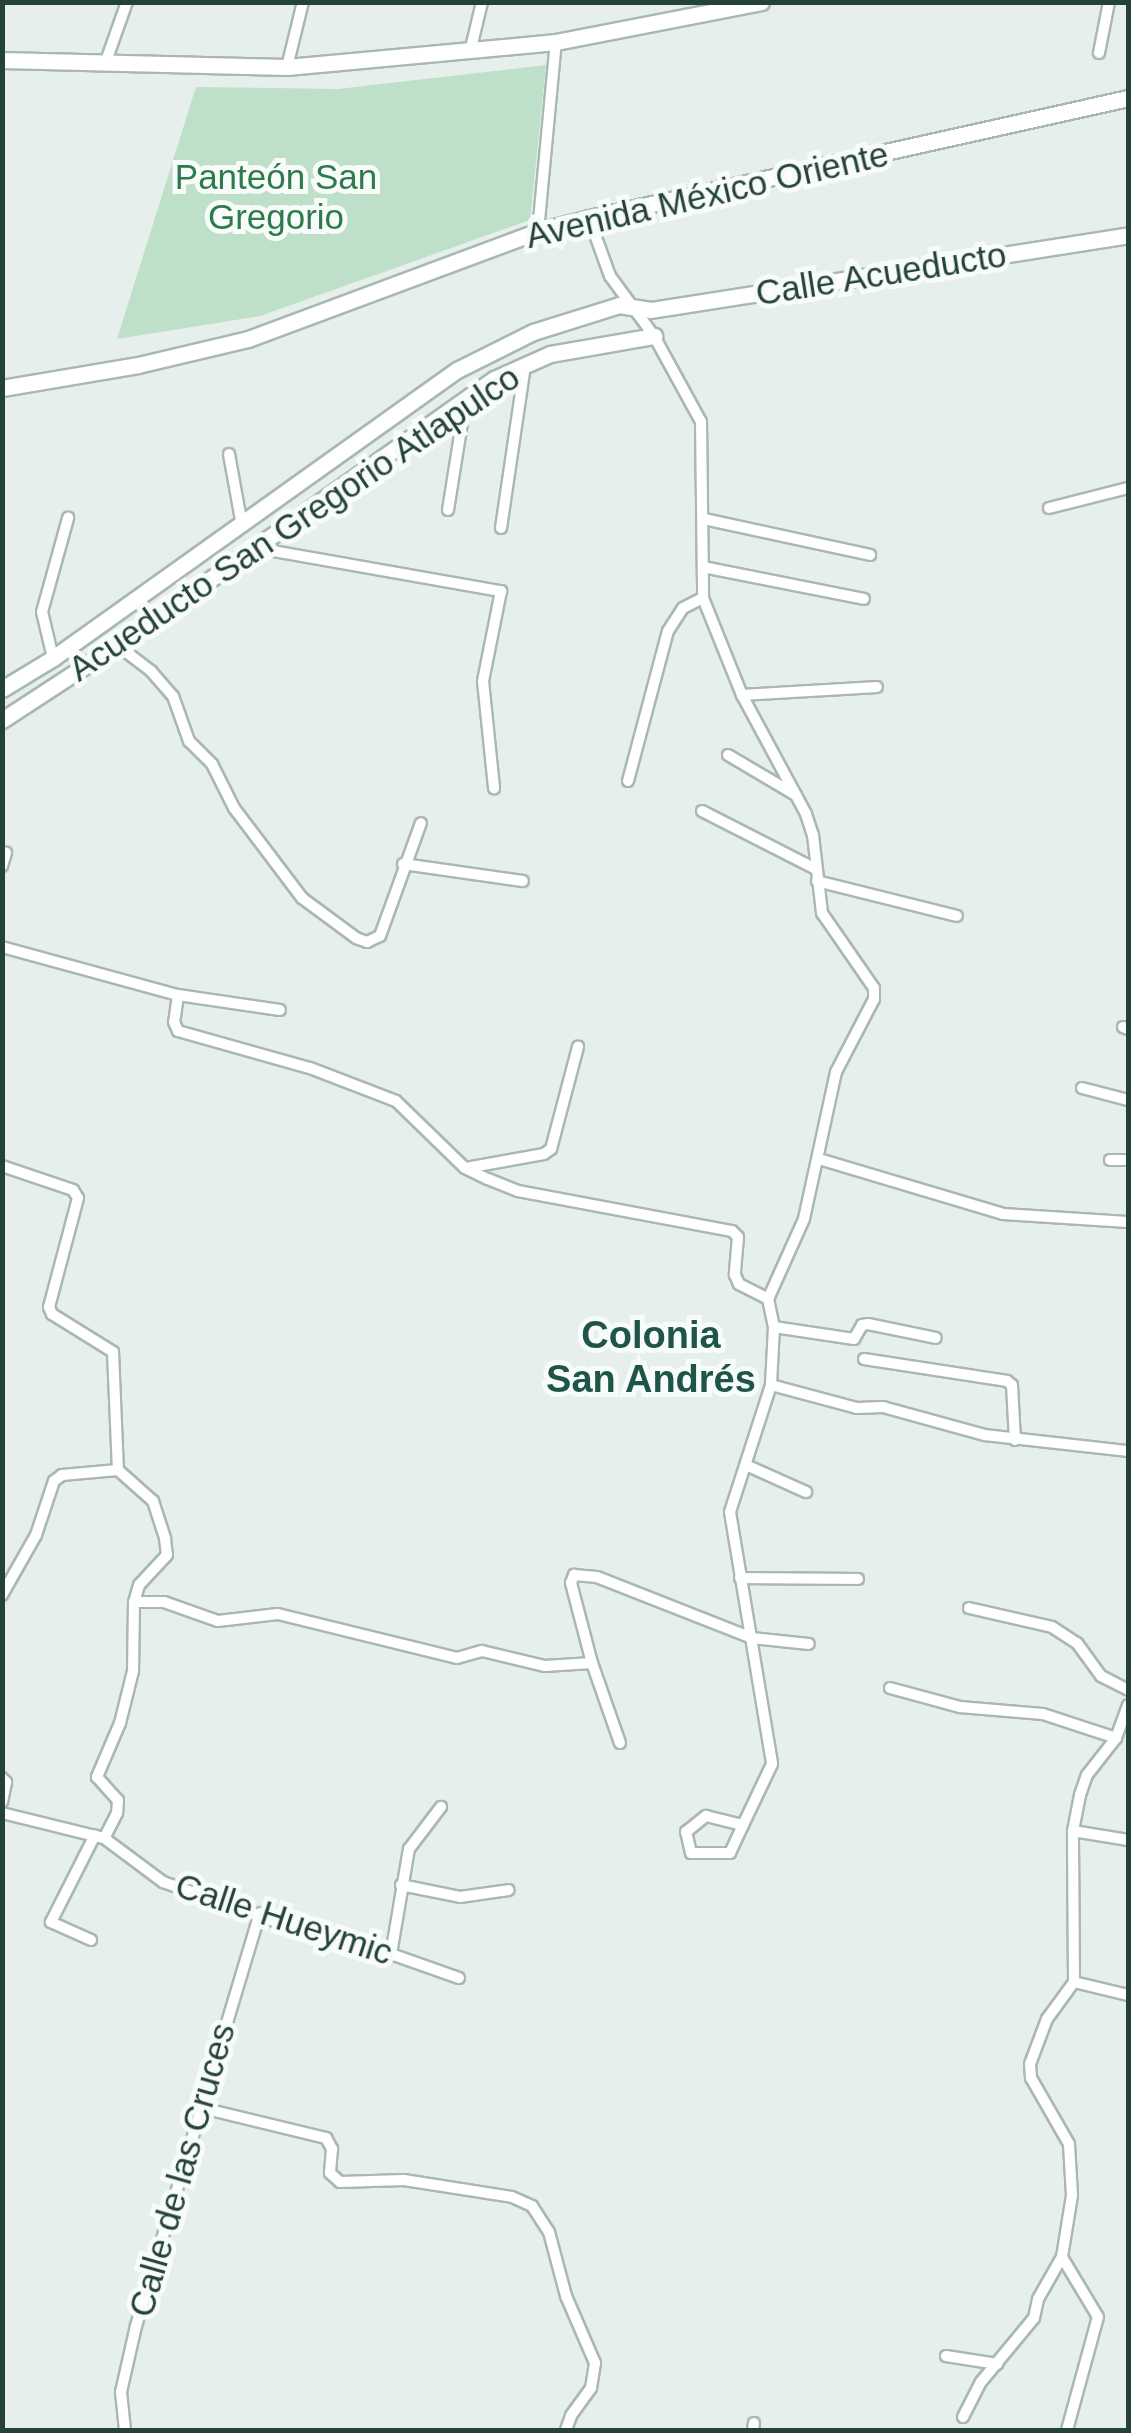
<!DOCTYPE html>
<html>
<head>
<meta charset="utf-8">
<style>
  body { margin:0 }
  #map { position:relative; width:1131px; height:2433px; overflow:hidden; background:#e6efeb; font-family:Arial,sans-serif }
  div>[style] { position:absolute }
  .green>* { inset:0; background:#bfe0c8 }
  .roads { filter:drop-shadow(2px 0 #a8b8b2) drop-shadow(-2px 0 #a8b8b2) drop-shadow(0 2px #a8b8b2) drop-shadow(0 -2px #a8b8b2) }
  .street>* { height:10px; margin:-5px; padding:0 5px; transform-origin:5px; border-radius:5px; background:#fff }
  .secondary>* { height:15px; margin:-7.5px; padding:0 7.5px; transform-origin:7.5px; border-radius:7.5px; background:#fff }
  span { translate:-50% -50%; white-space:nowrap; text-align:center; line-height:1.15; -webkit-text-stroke:10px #f7fbf9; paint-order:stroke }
  .park-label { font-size:35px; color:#2d7a4b }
  .street-label { font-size:35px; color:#24423a }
  .neighbourhood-label { font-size:38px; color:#1f5548; font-weight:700 }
  .frame { position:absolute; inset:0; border:5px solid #24423a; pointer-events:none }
</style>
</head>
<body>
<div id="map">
  <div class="green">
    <i style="clip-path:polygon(546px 65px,530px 220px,260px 316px,117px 339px,196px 87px,338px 89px)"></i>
  </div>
  <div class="roads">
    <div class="street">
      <i style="left:470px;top:52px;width:51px;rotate:-76.5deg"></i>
      <i style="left:1099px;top:53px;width:52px;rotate:-78.9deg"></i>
      <i style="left:105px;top:64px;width:66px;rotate:-70.5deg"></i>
      <i style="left:287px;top:67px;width:67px;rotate:-76.2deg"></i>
      <i style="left:589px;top:218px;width:62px;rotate:70.1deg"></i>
      <i style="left:610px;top:276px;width:74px;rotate:53.7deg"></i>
      <i style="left:654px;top:336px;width:98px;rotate:61.3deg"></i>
      <i style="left:701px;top:422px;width:176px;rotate:89.3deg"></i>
      <i style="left:703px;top:598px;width:105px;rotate:68.1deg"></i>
      <i style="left:742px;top:695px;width:135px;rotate:61.7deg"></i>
      <i style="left:806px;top:814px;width:22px;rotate:72deg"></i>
      <i style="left:813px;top:835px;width:79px;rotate:83.4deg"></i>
      <i style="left:822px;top:913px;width:91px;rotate:55.3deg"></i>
      <i style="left:874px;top:988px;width:11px;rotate:90deg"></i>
      <i style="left:874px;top:999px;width:82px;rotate:117.5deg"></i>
      <i style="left:836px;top:1072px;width:150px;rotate:102.3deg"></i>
      <i style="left:804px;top:1219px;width:88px;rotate:114.2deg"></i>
      <i style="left:768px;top:1299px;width:29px;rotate:78deg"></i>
      <i style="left:774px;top:1327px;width:58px;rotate:93deg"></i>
      <i style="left:771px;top:1385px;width:133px;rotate:107.9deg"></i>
      <i style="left:730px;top:1512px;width:255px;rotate:80.5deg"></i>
      <i style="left:772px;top:1764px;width:68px;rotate:115.4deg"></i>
      <i style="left:743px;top:1825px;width:31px;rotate:115deg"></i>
      <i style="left:730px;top:1853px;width:39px;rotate:180deg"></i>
      <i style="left:691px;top:1853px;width:22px;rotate:-103deg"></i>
      <i style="left:686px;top:1832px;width:26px;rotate:-39deg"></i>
      <i style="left:706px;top:1816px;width:38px;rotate:14deg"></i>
      <i style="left:538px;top:231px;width:190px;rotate:-84.6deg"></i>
      <i style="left:229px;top:454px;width:67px;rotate:79.7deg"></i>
      <i style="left:1049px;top:508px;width:81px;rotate:-14.2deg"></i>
      <i style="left:448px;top:510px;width:113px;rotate:-80.9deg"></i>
      <i style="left:704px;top:519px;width:170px;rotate:12.2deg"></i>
      <i style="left:501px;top:528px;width:165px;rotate:-81.6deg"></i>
      <i style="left:256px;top:548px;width:249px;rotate:10deg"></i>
      <i style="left:501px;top:591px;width:92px;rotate:101.3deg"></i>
      <i style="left:483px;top:681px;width:108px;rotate:84.1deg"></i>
      <i style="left:703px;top:567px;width:164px;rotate:11.2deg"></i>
      <i style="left:117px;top:645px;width:43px;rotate:37.4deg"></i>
      <i style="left:151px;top:671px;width:33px;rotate:49deg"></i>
      <i style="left:173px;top:696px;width:48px;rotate:70.4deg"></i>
      <i style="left:189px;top:741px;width:33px;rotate:45deg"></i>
      <i style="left:212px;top:764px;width:49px;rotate:63.4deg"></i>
      <i style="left:234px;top:808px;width:113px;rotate:52.9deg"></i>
      <i style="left:302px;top:898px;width:67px;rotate:36.5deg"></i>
      <i style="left:356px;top:938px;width:12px;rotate:20deg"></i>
      <i style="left:367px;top:942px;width:14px;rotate:-25deg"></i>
      <i style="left:380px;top:936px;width:120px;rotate:-70.1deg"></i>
      <i style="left:53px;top:658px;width:47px;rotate:-103.4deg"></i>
      <i style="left:42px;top:612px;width:98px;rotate:-74.5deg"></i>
      <i style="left:742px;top:695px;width:135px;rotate:-3.4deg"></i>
      <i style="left:728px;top:755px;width:79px;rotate:30.5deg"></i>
      <i style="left:628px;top:781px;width:155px;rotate:-75.1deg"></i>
      <i style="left:668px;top:631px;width:27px;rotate:-57deg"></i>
      <i style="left:683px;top:608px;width:22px;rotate:-27deg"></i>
      <i style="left:702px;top:811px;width:128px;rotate:27deg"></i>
      <i style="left:403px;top:864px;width:121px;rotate:8.1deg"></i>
      <i style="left:2px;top:866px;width:14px;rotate:-73deg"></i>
      <i style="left:817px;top:881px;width:144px;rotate:14deg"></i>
      <i style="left:2px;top:947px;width:182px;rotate:15.3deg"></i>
      <i style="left:178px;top:995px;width:103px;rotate:8.4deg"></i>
      <i style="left:178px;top:995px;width:27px;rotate:98deg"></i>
      <i style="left:174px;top:1022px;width:10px;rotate:66deg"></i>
      <i style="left:178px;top:1031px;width:137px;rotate:15.7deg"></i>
      <i style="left:310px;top:1068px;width:92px;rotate:21deg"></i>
      <i style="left:396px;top:1101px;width:96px;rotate:44.2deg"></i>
      <i style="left:465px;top:1168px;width:25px;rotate:26deg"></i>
      <i style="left:488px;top:1179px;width:32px;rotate:22deg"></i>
      <i style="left:518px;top:1191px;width:218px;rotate:10.6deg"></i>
      <i style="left:732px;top:1231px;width:8px;rotate:45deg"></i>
      <i style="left:738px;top:1237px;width:38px;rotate:95deg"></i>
      <i style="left:735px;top:1275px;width:10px;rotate:66deg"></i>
      <i style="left:739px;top:1284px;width:33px;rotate:27deg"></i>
      <i style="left:1123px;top:1027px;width:5px;rotate:22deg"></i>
      <i style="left:1082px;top:1088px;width:48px;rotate:14.6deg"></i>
      <i style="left:819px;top:1159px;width:192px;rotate:16.6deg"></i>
      <i style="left:1003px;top:1214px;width:125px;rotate:3.7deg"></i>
      <i style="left:1110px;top:1160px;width:18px"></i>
      <i style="left:2px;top:1166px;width:75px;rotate:18.7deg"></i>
      <i style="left:73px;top:1190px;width:9px;rotate:58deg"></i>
      <i style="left:78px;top:1198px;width:113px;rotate:104.9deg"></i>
      <i style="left:49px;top:1307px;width:8px;rotate:67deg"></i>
      <i style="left:52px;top:1314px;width:72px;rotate:31.9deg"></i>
      <i style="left:113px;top:1352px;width:118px;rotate:87.6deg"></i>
      <i style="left:118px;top:1470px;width:47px;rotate:41.5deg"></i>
      <i style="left:153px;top:1501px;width:40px;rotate:72deg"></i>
      <i style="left:165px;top:1539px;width:16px;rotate:83deg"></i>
      <i style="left:167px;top:1555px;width:41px;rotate:133deg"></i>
      <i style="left:139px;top:1585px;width:18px;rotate:106deg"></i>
      <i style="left:134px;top:1602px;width:69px;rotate:90.8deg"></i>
      <i style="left:133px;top:1671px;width:54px;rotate:104deg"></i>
      <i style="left:120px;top:1723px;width:59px;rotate:113.1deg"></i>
      <i style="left:97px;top:1777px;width:31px;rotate:48deg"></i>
      <i style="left:118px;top:1800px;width:13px;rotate:94deg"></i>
      <i style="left:117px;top:1813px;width:28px;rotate:117deg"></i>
      <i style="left:466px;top:1168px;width:79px;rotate:-10.2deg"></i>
      <i style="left:544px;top:1154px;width:9px;rotate:-36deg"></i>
      <i style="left:551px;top:1149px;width:106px;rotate:-75.2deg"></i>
      <i style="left:774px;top:1327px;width:81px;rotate:8.5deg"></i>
      <i style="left:854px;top:1339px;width:16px;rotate:-60deg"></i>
      <i style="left:862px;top:1325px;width:6px;rotate:-9deg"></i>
      <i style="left:868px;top:1324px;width:69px;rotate:11.6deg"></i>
      <i style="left:864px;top:1359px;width:145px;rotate:8.7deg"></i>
      <i style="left:1007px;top:1381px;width:6px;rotate:39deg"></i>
      <i style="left:1012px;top:1385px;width:55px;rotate:86.9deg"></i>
      <i style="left:771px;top:1385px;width:89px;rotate:15deg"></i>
      <i style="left:857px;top:1408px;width:26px;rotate:-2deg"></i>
      <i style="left:883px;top:1407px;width:106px;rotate:15.4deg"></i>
      <i style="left:985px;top:1435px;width:144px;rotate:6.4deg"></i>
      <i style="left:746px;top:1465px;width:66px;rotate:24.2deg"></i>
      <i style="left:740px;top:1578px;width:118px;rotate:0.5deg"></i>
      <i style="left:2px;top:1595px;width:69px;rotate:-60.5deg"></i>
      <i style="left:36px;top:1535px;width:57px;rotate:-71.6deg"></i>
      <i style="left:54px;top:1481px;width:10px;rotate:-37deg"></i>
      <i style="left:62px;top:1475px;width:56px;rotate:-5.1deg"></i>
      <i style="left:134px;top:1602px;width:30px"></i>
      <i style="left:164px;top:1602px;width:57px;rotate:19.4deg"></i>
      <i style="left:218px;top:1621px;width:60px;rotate:-6.7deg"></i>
      <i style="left:278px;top:1614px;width:184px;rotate:13.8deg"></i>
      <i style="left:457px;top:1658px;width:26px;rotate:-16deg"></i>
      <i style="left:482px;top:1651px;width:65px;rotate:13.4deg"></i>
      <i style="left:545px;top:1666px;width:47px;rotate:-3.7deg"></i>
      <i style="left:969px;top:1608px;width:85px;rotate:12.9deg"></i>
      <i style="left:1052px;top:1627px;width:30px;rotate:33deg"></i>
      <i style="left:1077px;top:1643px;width:41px;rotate:54deg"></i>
      <i style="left:1101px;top:1676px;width:30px;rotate:27deg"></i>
      <i style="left:890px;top:1688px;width:73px;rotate:15.2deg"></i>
      <i style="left:960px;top:1707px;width:83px;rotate:4.8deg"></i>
      <i style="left:1043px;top:1714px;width:77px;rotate:18.2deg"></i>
      <i style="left:620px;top:1743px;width:85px;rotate:-109.3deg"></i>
      <i style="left:592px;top:1663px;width:83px;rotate:-104.7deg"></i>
      <i style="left:571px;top:1583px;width:9px;rotate:-69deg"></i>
      <i style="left:574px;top:1575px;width:23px;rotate:5deg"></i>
      <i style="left:597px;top:1577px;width:167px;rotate:21.5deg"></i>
      <i style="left:752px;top:1638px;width:57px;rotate:6deg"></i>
      <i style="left:2px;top:1778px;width:6px;rotate:45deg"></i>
      <i style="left:6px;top:1782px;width:20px;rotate:101deg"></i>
      <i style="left:2px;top:1813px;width:105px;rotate:13.8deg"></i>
      <i style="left:104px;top:1838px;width:74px;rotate:36.7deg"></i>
      <i style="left:163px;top:1882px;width:218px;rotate:19.3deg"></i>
      <i style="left:369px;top:1954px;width:22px"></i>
      <i style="left:391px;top:1954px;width:72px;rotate:19.4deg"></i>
      <i style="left:1073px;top:1831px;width:56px;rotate:9.3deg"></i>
      <i style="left:401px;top:1885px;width:60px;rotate:11.5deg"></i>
      <i style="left:460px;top:1897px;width:49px;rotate:-8.1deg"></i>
      <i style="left:91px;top:1940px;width:44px;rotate:-155.8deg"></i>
      <i style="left:51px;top:1922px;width:97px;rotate:-63.2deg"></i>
      <i style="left:391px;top:1954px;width:107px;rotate:-80.3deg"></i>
      <i style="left:409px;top:1849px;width:53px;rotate:-52.7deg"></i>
      <i style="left:1074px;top:1982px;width:56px;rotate:13.5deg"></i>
      <i style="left:202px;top:2108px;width:128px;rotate:13.6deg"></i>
      <i style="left:326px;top:2138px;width:13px;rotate:61deg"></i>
      <i style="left:332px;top:2149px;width:24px;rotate:95deg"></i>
      <i style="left:330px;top:2173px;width:13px;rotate:42deg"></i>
      <i style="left:340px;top:2182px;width:64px;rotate:-1.8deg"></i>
      <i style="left:404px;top:2180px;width:109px;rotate:8.9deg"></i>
      <i style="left:512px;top:2197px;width:22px;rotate:24deg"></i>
      <i style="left:532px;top:2206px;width:31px;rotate:57deg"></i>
      <i style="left:549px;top:2232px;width:66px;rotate:75.1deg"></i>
      <i style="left:566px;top:2296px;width:73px;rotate:66.6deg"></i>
      <i style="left:595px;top:2363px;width:25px;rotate:99deg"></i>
      <i style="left:591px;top:2388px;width:34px;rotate:126deg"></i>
      <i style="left:571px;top:2416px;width:15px;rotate:110deg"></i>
      <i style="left:946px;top:2356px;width:52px;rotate:8.9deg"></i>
      <i style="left:963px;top:2417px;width:39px;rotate:-63deg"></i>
      <i style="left:981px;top:2382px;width:83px;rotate:-50.4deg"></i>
      <i style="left:1034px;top:2318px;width:19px;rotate:-78deg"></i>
      <i style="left:1038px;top:2299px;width:48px;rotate:-60.3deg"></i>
      <i style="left:125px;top:2430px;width:38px;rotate:-96deg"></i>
      <i style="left:121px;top:2392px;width:68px;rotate:-77.2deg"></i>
      <i style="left:136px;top:2326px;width:431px;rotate:-73.3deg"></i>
      <i style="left:753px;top:2430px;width:7px;rotate:-82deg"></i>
      <i style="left:1067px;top:2430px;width:117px;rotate:-74.7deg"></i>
      <i style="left:1098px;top:2317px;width:70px;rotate:-121deg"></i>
      <i style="left:1062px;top:2257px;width:63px;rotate:-80.8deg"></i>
      <i style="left:1072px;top:2195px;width:51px;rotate:-93.4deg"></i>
      <i style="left:1069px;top:2144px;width:76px;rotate:-119.9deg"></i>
      <i style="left:1031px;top:2078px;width:14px;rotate:-94deg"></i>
      <i style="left:1030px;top:2064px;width:48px;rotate:-69.3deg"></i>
      <i style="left:1047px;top:2019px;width:46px;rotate:-53.9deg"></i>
      <i style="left:1074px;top:1982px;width:151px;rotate:-90.4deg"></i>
      <i style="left:1073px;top:1831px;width:37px;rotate:-79deg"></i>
      <i style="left:1080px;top:1795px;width:21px;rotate:-71deg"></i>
      <i style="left:1087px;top:1775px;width:47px;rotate:-51.9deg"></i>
      <i style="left:1116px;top:1738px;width:35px;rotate:-70deg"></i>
    </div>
    <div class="secondary">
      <i style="left:2px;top:60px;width:285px;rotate:1.4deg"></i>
      <i style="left:287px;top:67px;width:270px;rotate:-5.3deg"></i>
      <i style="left:556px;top:42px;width:209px;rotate:-11deg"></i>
      <i style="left:2px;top:388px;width:138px;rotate:-9.6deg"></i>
      <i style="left:138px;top:365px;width:113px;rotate:-13.3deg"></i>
      <i style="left:248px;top:339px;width:309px;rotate:-20.4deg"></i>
      <i style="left:538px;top:231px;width:53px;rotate:-14.3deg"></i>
      <i style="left:589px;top:218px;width:552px;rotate:-12.55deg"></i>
      <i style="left:2px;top:689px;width:60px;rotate:-31.3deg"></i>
      <i style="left:53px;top:658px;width:496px;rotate:-35.5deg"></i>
      <i style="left:457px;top:370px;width:85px;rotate:-26.6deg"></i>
      <i style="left:533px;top:332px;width:90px;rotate:-17.4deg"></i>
      <i style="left:619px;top:305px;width:32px;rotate:9deg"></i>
      <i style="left:651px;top:310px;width:483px;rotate:-8.9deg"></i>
      <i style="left:2px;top:720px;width:137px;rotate:-33.1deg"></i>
      <i style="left:117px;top:645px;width:461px;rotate:-35.2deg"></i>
      <i style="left:494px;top:379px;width:61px;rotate:-24.1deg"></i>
      <i style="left:550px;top:354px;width:106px;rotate:-9.8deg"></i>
    </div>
  </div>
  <div class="park-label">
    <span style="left:276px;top:197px">Panteón San<br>Gregorio</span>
  </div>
  <div class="street-label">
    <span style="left:707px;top:195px;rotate:-13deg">Avenida México Oriente</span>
    <span style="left:881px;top:274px;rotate:-9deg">Calle Acueducto</span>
    <span style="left:294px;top:523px;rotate:-34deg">Acueducto San Gregorio Atlapulco</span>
    <span style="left:284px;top:1919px;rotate:18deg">Calle Hueymic</span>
    <span style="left:182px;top:2170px;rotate:-74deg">Calle de las Cruces</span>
  </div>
  <div class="neighbourhood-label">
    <span style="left:651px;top:1358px">Colonia<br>San Andrés</span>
  </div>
  <div class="frame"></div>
</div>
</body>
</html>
